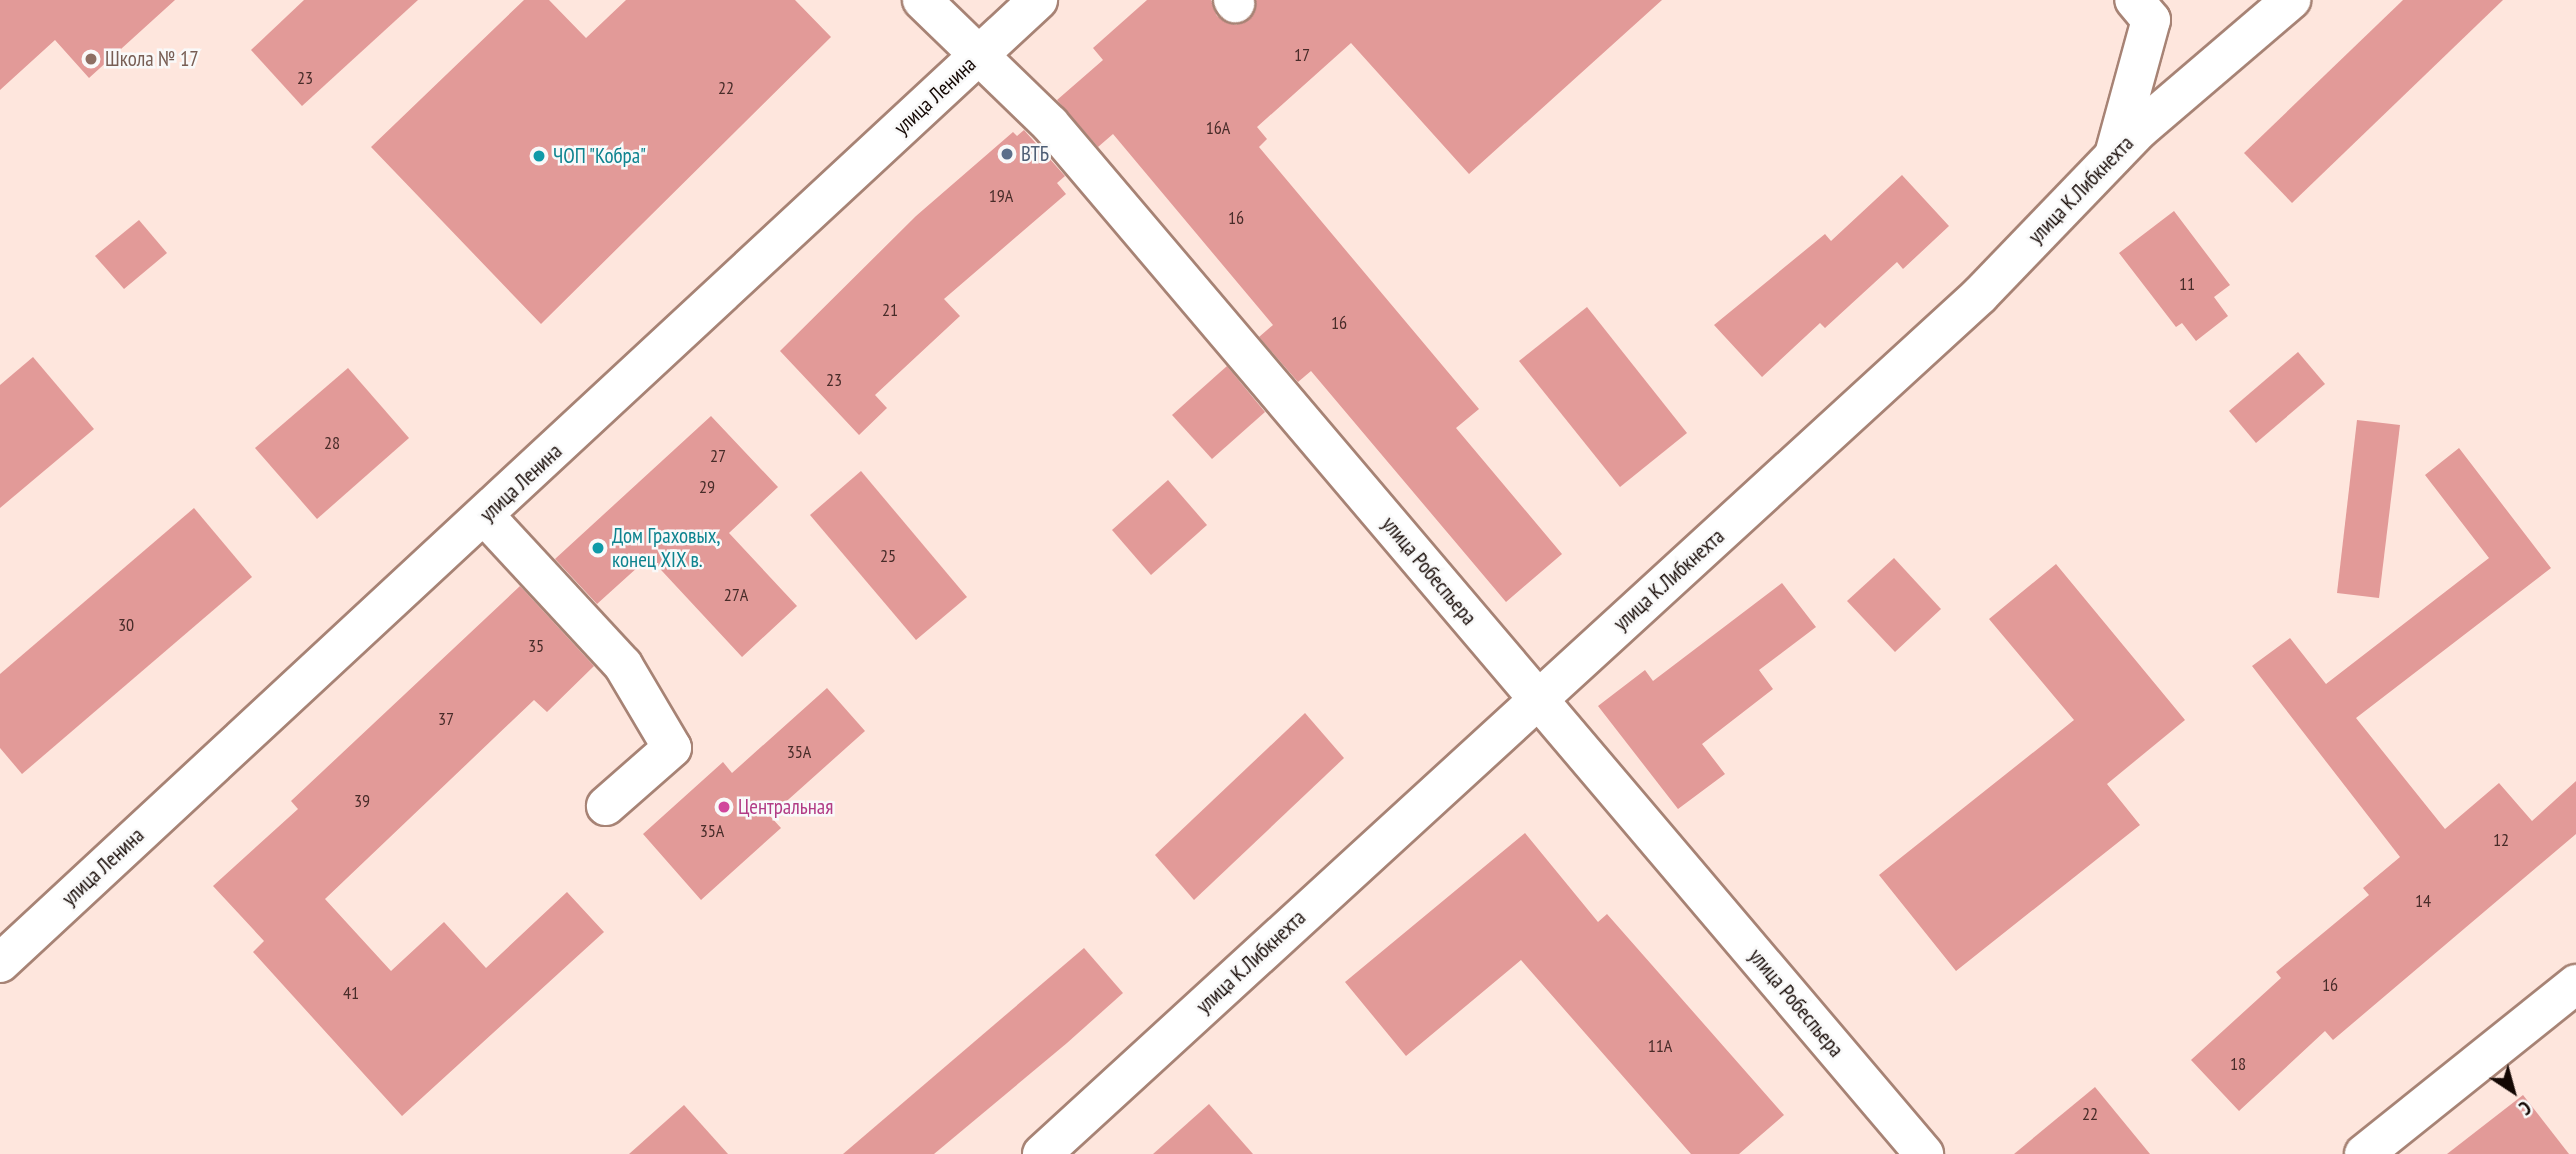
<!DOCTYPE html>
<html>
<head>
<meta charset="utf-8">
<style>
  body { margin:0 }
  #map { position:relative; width:2576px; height:1154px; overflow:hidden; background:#fee6dd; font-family:"PT Sans Narrow",sans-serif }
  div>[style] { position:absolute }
  .building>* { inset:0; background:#e29a98 }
  .roads { filter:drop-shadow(2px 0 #a78375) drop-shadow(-2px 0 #a78375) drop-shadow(0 2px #a78375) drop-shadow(0 -2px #a78375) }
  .minor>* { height:38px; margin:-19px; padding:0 19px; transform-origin:19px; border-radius:19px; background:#fff }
  .major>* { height:38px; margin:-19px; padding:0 19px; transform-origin:19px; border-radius:19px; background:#fff }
  .dots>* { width:19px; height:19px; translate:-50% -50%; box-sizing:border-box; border:4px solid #f9f9f9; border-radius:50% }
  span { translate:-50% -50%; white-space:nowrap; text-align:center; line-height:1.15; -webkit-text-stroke:5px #f9f9f9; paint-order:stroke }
  .number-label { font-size:18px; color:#482c29 }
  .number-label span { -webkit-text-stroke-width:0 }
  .education-label { font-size:21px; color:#785e54 }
  .left { translate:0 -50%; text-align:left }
  .street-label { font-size:21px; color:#140804 }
  .service-label { font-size:21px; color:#4e5e75 }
  .culture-label { font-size:21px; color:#0d838f }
  .hotel-label { font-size:21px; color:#b23c85 }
  .north { position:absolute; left:2478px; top:1056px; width:70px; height:70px; -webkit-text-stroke:5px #f9f9f9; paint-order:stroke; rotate:144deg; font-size:19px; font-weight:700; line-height:28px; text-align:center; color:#140804 }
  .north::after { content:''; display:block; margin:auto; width:24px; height:32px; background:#140804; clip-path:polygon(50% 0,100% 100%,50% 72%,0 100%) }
</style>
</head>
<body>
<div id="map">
  <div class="building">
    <i style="clip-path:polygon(0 0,175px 0,89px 78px,55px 40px,0 90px)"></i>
    <i style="clip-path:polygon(304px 0,418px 0,302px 106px,251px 50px)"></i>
    <i style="clip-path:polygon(524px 0,549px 0,586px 38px,626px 0,795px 0,831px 37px,541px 324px,371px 147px)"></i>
    <i style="clip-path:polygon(1147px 0,1211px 0,1217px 16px,1236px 25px,1254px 13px,1256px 0,1662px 0,1469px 174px,1351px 43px,1257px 127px,1267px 139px,1259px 147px,1479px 409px,1456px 428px,1562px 554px,1506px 602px,1311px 371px,1298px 382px,1259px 337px,1273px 325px,1113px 134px,1098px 147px,1057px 100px,1103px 60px,1093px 48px)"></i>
    <i style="clip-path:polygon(2403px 0,2503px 0,2292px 203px,2244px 153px)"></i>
    <i style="clip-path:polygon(1024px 130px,1065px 176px,1057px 183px,1066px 194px,944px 299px,960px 316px,875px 395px,887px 408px,859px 435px,780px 351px,916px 216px,1013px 132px,1017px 136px)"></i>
    <i style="clip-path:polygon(1902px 175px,1949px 226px,1903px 269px,1897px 262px,1825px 328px,1820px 323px,1762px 377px,1714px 325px,1825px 234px,1831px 241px)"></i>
    <i style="clip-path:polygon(2174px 211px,2230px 285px,2214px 297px,2228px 316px,2196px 341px,2182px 323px,2176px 327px,2119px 253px)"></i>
    <i style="clip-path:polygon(139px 220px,167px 253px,124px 289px,95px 256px)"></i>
    <i style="clip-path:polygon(1587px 307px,1687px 433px,1620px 487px,1519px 361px)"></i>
    <i style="clip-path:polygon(2298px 352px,2325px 384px,2256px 443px,2229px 411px)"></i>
    <i style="clip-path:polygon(33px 357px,94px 429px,0 508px,0 385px)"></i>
    <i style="clip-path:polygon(1227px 366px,1265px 412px,1212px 459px,1172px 415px)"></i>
    <i style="clip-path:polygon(348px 368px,409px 438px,317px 519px,255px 448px)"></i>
    <i style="clip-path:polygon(711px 416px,778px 487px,729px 533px,797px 606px,742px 657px,649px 557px,597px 604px,555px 559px)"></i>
    <i style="clip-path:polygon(2357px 420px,2400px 425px,2379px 598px,2337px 593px)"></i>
    <i style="clip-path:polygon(2459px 448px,2551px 568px,2356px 718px,2445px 829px,2499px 783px,2532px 821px,2576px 781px,2576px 834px,2333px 1040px,2325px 1031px,2239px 1111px,2191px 1060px,2281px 978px,2276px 972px,2369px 895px,2363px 888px,2400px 857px,2252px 666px,2290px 638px,2326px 684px,2489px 558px,2425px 475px)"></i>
    <i style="clip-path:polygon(861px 471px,967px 597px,916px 640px,810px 515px)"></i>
    <i style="clip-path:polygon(1168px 480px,1207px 525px,1151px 575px,1112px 530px)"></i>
    <i style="clip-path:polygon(194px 508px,252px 577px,22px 774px,0 748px,0 674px)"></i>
    <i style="clip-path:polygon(1894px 558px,1941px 609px,1895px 652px,1847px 601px)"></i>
    <i style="clip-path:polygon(2056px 564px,2185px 720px,2107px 784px,2140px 825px,1956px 971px,1879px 875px,2074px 720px,1989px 619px)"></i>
    <i style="clip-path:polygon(1782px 583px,1816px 627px,1759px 670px,1773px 689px,1702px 744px,1725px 774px,1678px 809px,1598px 706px,1645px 670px,1653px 681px)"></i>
    <i style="clip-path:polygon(520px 586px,594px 666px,547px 712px,534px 700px,325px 899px,391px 971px,444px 922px,486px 968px,567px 892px,604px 932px,402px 1116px,253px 952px,264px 941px,213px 886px,298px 809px,291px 801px)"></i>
    <i style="clip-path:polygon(827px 688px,865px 731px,770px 816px,781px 828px,701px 900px,643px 834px,723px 762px,732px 773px)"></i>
    <i style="clip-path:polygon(1305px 713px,1344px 758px,1194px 900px,1155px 855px)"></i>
    <i style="clip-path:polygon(1525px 833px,1598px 922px,1607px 914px,1784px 1115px,1739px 1154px,1691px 1154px,1521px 960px,1406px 1056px,1345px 982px)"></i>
    <i style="clip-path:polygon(1084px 948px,1123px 993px,1067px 1043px,934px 1154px,843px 1154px)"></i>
    <i style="clip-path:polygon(2095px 1087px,2150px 1154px,2014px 1154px)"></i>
    <i style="clip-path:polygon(2523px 1095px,2569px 1154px,2447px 1154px)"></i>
    <i style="clip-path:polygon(1209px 1104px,1253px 1154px,1153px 1154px)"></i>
    <i style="clip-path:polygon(684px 1105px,728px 1154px,629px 1154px)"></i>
  </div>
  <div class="roads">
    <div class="minor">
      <i style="left:922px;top:0;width:178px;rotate:44.1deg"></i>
      <i style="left:1050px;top:124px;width:1351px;rotate:49.68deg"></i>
      <i style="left:1233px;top:0;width:4px;rotate:56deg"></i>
      <i style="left:2114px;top:155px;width:140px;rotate:-74.7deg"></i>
      <i style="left:2151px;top:20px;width:26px;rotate:-130deg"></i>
      <i style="left:485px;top:516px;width:203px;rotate:47.2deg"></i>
      <i style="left:623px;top:665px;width:96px;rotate:59.4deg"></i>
      <i style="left:672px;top:748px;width:88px;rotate:138.7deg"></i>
      <i style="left:1042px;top:1154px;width:1272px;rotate:-42.48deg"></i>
      <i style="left:1980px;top:295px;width:231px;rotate:-46.1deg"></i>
      <i style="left:2140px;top:129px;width:199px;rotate:-40.5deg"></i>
      <i style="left:2364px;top:1154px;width:272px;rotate:-38.7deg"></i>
    </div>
    <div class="major">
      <i style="left:0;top:963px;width:1416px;rotate:-42.85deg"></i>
    </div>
  </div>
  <div class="dots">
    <i style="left:91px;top:59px;background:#8d6e63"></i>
    <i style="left:1007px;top:154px;background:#5c6f8a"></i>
    <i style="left:539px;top:156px;background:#0f9aa8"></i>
    <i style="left:598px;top:548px;background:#0f9aa8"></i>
    <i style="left:724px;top:807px;background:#d1479c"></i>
  </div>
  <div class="number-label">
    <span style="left:1302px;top:55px">17</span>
    <span style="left:305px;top:78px">23</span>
    <span style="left:726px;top:88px">22</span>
    <span style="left:1218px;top:128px">16А</span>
    <span style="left:1001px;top:196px">19А</span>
    <span style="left:1236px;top:218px">16</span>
    <span style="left:2187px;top:284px">11</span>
    <span style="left:890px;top:310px">21</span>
    <span style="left:1339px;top:323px">16</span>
    <span style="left:834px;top:380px">23</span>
    <span style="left:332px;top:443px">28</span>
    <span style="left:718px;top:456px">27</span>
    <span style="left:707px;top:487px">29</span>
    <span style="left:888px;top:556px">25</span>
    <span style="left:736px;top:595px">27А</span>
    <span style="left:126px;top:625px">30</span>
    <span style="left:536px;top:646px">35</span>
    <span style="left:446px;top:719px">37</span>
    <span style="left:799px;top:752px">35А</span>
    <span style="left:362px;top:801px">39</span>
    <span style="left:712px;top:831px">35А</span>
    <span style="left:2501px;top:840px">12</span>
    <span style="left:2423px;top:901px">14</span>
    <span style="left:2330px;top:985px">16</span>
    <span style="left:351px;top:993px">41</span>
    <span style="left:1660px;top:1046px">11А</span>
    <span style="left:2238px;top:1064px">18</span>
    <span style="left:2090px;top:1114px">22</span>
  </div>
  <div class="education-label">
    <span class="left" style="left:105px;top:59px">Школа № 17</span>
  </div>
  <div class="street-label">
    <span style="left:935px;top:96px;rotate:-43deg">улица Ленина</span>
    <span style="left:2081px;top:190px;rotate:-46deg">улица К.Либкнехта</span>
    <span style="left:521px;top:483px;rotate:-43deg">улица Ленина</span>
    <span style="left:1429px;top:571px;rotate:50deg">улица Робеспьера</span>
    <span style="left:1669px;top:580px;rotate:-42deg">улица К.Либкнехта</span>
    <span style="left:103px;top:867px;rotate:-43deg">улица Ленина</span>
    <span style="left:1251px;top:962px;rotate:-43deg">улица К.Либкнехта</span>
    <span style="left:1796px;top:1003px;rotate:50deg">улица Робеспьера</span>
  </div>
  <div class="service-label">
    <span class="left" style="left:1021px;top:154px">ВТБ</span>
  </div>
  <div class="culture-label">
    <span class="left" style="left:553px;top:156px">ЧОП "Кобра"</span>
    <span class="left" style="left:612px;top:548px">Дом Граховых,<br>конец XIX в.</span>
  </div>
  <div class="hotel-label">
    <span class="left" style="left:738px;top:807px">Центральная</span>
  </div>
  <div class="north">С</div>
</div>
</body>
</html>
